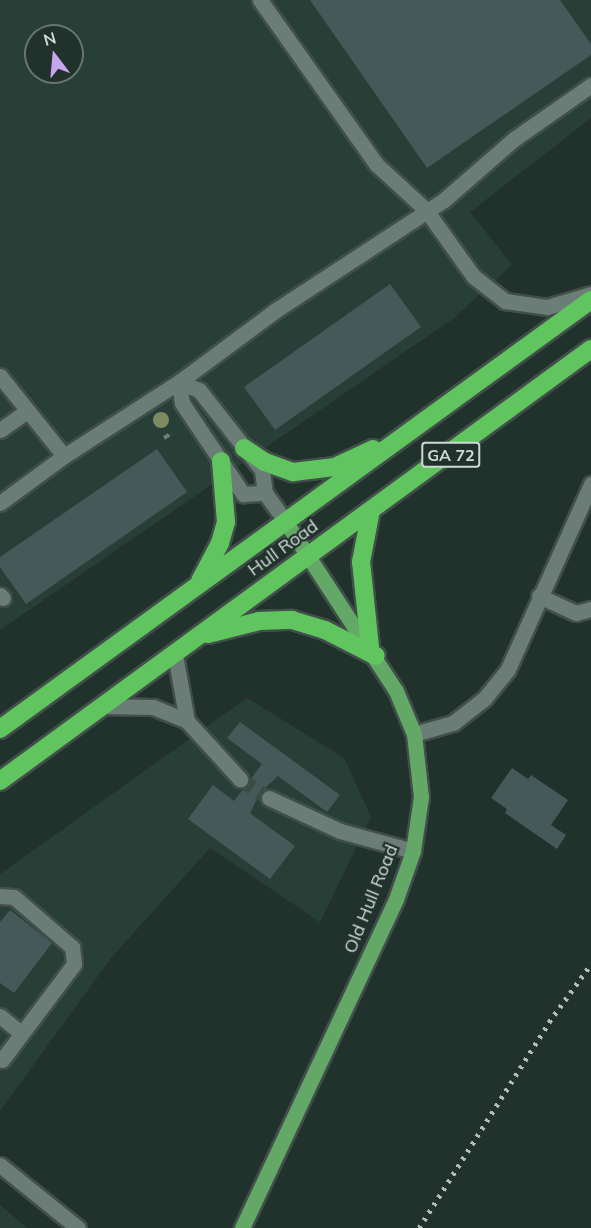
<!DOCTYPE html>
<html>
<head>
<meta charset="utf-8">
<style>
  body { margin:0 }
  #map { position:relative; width:591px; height:1228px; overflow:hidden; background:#21322c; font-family:Mulish,sans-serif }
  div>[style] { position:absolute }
  .built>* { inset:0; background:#283f38 }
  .building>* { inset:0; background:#455959 }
  .minor-tunnel>* { height:15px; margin-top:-7.5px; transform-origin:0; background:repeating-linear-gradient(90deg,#3b4b45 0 15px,transparent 0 23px) }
  .path>* { height:4px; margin-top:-2px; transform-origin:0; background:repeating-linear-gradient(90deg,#6f7d78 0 6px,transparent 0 9px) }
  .roads { filter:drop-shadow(2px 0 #414f4a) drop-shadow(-2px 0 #414f4a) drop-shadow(0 2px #414f4a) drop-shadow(0 -2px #414f4a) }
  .minor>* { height:15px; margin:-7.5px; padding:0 7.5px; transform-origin:7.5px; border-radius:7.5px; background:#6b7d76 }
  .major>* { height:15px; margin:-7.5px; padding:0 7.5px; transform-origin:7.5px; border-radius:7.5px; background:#64a868 }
  .highway>* { height:18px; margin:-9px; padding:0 9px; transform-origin:9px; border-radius:9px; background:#60c55e }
  .rail>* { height:4.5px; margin-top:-2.25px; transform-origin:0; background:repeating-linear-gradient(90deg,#b2bdb9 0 3px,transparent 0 9px) }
  .trees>* { width:16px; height:16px; margin:-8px; border-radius:50%; background:#7c8a60 }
  span { translate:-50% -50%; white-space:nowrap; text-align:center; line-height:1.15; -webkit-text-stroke:4.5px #21322c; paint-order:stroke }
  .shield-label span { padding:2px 4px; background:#21322c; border:2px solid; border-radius:4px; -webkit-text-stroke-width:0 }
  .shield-label { font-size:16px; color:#cfd9d5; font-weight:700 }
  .street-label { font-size:18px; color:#cfd9d5 }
  .north { position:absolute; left:24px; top:24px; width:60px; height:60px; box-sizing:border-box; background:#21322c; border:2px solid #677570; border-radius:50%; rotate:344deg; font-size:16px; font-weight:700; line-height:24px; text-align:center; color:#cfd9d5 }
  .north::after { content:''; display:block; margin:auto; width:21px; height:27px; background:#c7a6ef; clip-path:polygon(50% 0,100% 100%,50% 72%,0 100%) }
</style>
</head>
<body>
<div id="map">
  <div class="built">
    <i style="clip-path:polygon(evenodd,0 0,591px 0,591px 118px,470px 212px,512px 265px,454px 318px,0 630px,0 0,36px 36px,72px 36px,72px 72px,36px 72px,36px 36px)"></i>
    <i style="clip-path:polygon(247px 698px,344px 758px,371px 817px,320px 922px,210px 848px,111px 958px,0 1111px,0 874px)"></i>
    <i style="clip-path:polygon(0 1205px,27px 1228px,0 1228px)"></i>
  </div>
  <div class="building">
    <i style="clip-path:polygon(310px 0,560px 0,591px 44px,591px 55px,427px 168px)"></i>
    <i style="clip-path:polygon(390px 284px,421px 327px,275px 430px,244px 387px)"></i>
    <i style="clip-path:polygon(157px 449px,187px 492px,26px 604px,0 567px,0 557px)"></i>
    <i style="clip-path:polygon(240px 722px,340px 795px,327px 812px,278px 776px,260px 793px,250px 813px,295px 846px,270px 879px,188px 819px,213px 785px,234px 801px,262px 764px,227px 738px)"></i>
    <i style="clip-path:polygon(512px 768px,528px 779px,531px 775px,568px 800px,551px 825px,566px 835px,557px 849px,505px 813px,507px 809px,491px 798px)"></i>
    <i style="clip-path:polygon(10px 910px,52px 943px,14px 993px,0 983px,0 922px)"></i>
  </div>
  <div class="minor-tunnel">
    <i style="left:240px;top:779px;width:35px;rotate:33deg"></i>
  </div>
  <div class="path">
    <i style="left:164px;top:438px;width:9px;rotate:-32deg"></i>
  </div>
  <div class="roads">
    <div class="minor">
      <i style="left:260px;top:0;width:201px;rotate:54.7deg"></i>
      <i style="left:376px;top:164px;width:68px;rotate:42.6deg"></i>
      <i style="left:426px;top:210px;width:81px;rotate:54.5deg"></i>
      <i style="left:473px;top:276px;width:41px;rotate:38deg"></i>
      <i style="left:505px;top:301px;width:42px;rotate:8.1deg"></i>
      <i style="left:547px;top:307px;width:46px;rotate:-16.5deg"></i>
      <i style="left:0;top:376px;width:102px;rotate:51.3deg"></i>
      <i style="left:179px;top:382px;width:22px;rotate:22deg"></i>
      <i style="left:199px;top:390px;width:102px;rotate:51.8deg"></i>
      <i style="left:262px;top:470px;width:23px;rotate:83deg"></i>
      <i style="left:265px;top:493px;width:36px;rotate:54deg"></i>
      <i style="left:179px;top:382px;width:21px;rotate:82deg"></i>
      <i style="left:182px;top:403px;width:110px;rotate:56.2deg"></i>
      <i style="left:243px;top:494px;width:22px;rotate:-3deg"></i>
      <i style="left:0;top:430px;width:32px;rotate:-35deg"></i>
      <i style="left:0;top:503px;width:79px;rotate:-36.3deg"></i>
      <i style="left:64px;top:456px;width:137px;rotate:-32.8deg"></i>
      <i style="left:179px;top:382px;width:121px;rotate:-36.6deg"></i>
      <i style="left:276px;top:310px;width:201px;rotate:-33.2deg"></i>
      <i style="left:444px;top:200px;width:93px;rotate:-41.1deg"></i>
      <i style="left:514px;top:139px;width:94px;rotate:-35deg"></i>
      <i style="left:0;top:595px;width:4px;rotate:45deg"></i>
      <i style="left:539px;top:596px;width:41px;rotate:24.7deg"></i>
      <i style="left:576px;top:613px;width:16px;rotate:-15deg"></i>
      <i style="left:102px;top:706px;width:51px;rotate:1.1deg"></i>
      <i style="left:153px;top:707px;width:37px;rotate:22deg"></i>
      <i style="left:187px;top:721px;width:68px;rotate:-100.2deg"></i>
      <i style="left:187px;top:721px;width:79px;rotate:47.6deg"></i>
      <i style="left:414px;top:734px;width:41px;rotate:-15.8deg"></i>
      <i style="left:453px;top:723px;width:39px;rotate:-38deg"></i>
      <i style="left:484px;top:699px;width:38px;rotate:-51deg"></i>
      <i style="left:508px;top:669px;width:203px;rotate:-65.8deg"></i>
      <i style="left:269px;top:798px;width:78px;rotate:24.9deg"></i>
      <i style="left:340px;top:831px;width:76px;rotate:15.3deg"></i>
      <i style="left:0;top:896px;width:14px;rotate:4deg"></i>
      <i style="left:14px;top:897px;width:77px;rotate:40.8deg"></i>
      <i style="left:72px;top:947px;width:17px;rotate:83deg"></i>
      <i style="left:74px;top:964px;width:120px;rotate:126.9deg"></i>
      <i style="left:0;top:1016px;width:27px;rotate:39deg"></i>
      <i style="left:0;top:1165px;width:100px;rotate:38.9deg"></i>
    </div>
    <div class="major">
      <i style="left:242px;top:1228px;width:363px;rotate:-64.9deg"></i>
      <i style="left:396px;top:899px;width:51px;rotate:-70.5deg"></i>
      <i style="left:413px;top:851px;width:55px;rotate:-81.6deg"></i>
      <i style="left:421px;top:797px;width:63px;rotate:-96.3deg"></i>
      <i style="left:414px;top:734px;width:47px;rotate:-112.7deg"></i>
      <i style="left:396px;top:691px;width:202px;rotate:-123.1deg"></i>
    </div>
    <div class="highway">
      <i style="left:244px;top:448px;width:25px;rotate:34deg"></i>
      <i style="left:265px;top:462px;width:30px;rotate:20deg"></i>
      <i style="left:293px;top:472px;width:42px;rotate:-6.8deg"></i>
      <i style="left:335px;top:467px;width:42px;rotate:-25.3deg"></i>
      <i style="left:200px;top:581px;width:43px;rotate:-62.2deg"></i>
      <i style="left:220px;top:543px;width:22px;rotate:-74deg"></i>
      <i style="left:226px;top:522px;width:61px;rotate:-94.7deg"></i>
      <i style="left:208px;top:634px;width:53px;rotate:-14.3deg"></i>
      <i style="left:259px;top:621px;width:33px;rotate:-2deg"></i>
      <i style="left:292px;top:620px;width:34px;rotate:17deg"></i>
      <i style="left:325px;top:630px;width:57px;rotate:27deg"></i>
      <i style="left:370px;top:647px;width:85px;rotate:-96deg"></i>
      <i style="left:361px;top:562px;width:53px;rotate:-79.1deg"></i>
      <i style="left:0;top:729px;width:730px;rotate:-35.98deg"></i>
      <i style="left:0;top:781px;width:732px;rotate:-36.17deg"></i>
    </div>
  </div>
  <div class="rail">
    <i style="left:419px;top:1228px;width:244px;rotate:-57.7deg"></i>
    <i style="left:549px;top:1022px;width:72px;rotate:-54.1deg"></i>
  </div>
  <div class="trees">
    <i style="left:161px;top:420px"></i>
  </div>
  <div class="shield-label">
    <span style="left:451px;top:455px">GA 72</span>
  </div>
  <div class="street-label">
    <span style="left:283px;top:548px;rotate:-36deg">Hull Road</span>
    <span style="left:371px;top:899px;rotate:-68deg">Old Hull Road</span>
  </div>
  <div class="north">N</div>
</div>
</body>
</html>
